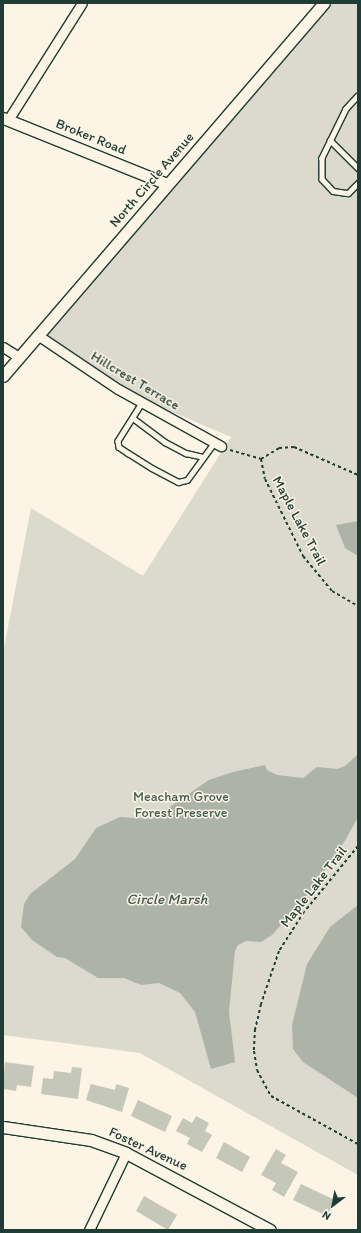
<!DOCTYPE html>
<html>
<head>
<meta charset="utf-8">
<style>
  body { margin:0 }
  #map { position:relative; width:361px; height:1233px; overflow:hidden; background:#fcf5e5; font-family:Itim,sans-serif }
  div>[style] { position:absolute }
  .green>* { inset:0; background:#dcdacc }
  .water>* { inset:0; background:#aeb3a7 }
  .building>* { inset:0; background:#c5c7b9 }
  .path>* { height:2px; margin-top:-1px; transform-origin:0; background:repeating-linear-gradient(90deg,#1f3d34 0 3px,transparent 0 6px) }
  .roads { filter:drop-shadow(1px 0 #1f3d34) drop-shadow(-1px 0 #1f3d34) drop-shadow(0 1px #1f3d34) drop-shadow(0 -1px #1f3d34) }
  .service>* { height:4.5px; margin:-2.25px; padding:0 2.25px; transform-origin:2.25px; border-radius:2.25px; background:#fcf5e5 }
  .minor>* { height:9px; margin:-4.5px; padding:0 4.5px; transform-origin:4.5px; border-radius:4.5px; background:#fcf5e5 }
  .tertiary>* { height:11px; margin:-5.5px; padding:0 5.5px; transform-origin:5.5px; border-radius:5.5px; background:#fcf5e5 }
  span { translate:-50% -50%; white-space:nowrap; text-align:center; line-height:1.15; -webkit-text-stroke:3px #fcf5e5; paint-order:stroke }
  .street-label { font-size:14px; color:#1f3d34 }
  .park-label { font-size:14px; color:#455c52 }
  .water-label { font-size:15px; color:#435a51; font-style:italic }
  .frame { position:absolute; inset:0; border:4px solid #1f3d34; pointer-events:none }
  .north { position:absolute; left:313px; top:1185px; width:40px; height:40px; -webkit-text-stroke:3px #fcf5e5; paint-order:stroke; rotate:212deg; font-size:11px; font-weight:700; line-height:16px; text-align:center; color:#1f3d34 }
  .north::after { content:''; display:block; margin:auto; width:14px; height:18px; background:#1f3d34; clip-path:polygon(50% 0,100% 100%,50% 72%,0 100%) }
</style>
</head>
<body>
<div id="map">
  <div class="green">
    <i style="clip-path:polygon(325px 3px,358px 3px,358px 1175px,140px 1053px,3px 1035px,3px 653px,31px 508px,143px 576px,231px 437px,118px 389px,39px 336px)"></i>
  </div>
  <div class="water">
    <i style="clip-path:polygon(358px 521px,358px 556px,345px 548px,336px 525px)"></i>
    <i style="clip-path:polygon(358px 754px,358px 817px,346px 839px,310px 892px,272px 935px,261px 942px,246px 941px,238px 945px,235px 951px,229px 1011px,235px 1062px,211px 1069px,195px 1012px,180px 993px,159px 983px,141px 985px,124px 978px,98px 978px,65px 958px,57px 957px,32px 940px,21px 927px,24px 904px,30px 894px,75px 859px,96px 828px,120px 817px,152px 819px,209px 780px,233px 772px,265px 765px,267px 770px,277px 775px,303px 778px,317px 767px,337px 769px,345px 766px)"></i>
    <i style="clip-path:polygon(358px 905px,358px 1098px,303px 1062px,293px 1049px,292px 1025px,307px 964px,330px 927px)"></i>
  </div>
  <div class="building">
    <i style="clip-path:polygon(5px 1062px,34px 1066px,31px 1087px,17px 1085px,16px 1091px,3px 1089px)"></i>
    <i style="clip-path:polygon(72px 1067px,82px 1068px,78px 1099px,41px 1094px,43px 1078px,53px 1079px,54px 1071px,71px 1073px)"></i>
    <i style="clip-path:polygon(91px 1084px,115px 1090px,116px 1084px,129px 1088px,122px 1112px,86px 1100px)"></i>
    <i style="clip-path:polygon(138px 1100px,172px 1116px,165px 1132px,131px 1116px)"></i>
    <i style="clip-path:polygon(196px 1116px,209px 1123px,205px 1131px,212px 1135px,202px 1152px,187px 1144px,190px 1138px,176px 1131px,183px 1118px,192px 1123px)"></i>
    <i style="clip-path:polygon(224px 1142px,250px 1157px,242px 1172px,216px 1158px)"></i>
    <i style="clip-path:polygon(276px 1149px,286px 1155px,281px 1163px,298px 1172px,284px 1197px,272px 1190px,276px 1183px,261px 1175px)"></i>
    <i style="clip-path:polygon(301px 1184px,335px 1200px,327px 1216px,293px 1200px)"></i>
    <i style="clip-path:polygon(144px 1196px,177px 1215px,168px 1230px,136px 1211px)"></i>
  </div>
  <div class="path">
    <i style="left:230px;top:450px;width:32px;rotate:16deg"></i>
    <i style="left:261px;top:459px;width:20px;rotate:79deg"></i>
    <i style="left:265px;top:479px;width:86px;rotate:63.7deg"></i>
    <i style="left:303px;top:556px;width:45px;rotate:50.4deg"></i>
    <i style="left:332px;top:591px;width:30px;rotate:30deg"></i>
    <i style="left:261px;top:459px;width:21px;rotate:-31deg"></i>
    <i style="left:279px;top:448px;width:15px;rotate:-4deg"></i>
    <i style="left:294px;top:447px;width:70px;rotate:23.6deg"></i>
    <i style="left:358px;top:846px;width:85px;rotate:129.3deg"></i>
    <i style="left:304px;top:912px;width:46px;rotate:122.7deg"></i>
    <i style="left:279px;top:951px;width:56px;rotate:108.8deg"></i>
    <i style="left:261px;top:1004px;width:26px;rotate:103deg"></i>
    <i style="left:255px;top:1029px;width:22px;rotate:93deg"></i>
    <i style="left:254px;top:1051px;width:19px;rotate:81deg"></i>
    <i style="left:257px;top:1070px;width:30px;rotate:62deg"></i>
    <i style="left:271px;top:1096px;width:99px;rotate:28.9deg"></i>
  </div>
  <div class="roads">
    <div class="service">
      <i style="left:358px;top:96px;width:18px;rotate:133deg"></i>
      <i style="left:346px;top:109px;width:55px;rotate:116.1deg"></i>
      <i style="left:322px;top:158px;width:21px;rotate:90deg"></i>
      <i style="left:322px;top:179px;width:16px;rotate:47deg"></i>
      <i style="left:333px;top:191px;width:15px;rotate:8deg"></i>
      <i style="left:348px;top:193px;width:14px;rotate:-45deg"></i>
      <i style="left:330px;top:140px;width:40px;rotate:45deg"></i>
      <i style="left:142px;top:403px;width:45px;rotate:122.3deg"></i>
      <i style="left:118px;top:441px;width:6px;rotate:81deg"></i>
      <i style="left:119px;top:447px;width:11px;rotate:34deg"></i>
      <i style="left:128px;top:453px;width:28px;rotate:32deg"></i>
      <i style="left:152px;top:468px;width:30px;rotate:28deg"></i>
      <i style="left:178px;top:482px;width:9px;rotate:-13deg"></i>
      <i style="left:187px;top:480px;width:46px;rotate:-53.9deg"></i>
      <i style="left:133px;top:418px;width:40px;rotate:37deg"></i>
      <i style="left:165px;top:442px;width:24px;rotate:28deg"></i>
      <i style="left:186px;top:453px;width:17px;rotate:13deg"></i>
    </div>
    <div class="minor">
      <i style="left:8px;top:120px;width:138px;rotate:-57.7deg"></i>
      <i style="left:39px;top:336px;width:95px;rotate:33.9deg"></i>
      <i style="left:118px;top:389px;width:118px;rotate:29deg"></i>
      <i style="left:3px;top:347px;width:19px;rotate:32deg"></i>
      <i style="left:89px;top:1230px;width:85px;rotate:-64.3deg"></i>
    </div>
    <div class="tertiary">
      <i style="left:3px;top:118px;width:177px;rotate:21.9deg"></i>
      <i style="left:3px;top:376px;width:492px;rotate:-49.3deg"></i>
      <i style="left:3px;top:1127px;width:89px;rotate:8.4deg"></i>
      <i style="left:91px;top:1140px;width:37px;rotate:20deg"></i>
      <i style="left:126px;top:1153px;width:163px;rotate:28.1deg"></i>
    </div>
  </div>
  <div class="street-label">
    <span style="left:91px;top:137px;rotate:22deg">Broker Road</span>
    <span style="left:152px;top:180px;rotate:-49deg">North Circle Avenue</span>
    <span style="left:135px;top:381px;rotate:31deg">Hillcrest Terrace</span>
    <span style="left:299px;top:521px;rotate:62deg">Maple Lake Trail</span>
    <span style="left:314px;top:887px;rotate:-52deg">Maple Lake Trail</span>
    <span style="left:148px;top:1149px;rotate:25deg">Foster Avenue</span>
  </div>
  <div class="park-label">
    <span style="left:181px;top:805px">Meacham Grove<br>Forest Preserve</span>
  </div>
  <div class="water-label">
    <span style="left:167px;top:900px">Circle Marsh</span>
  </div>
  <div class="frame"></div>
  <div class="north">N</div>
</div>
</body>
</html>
